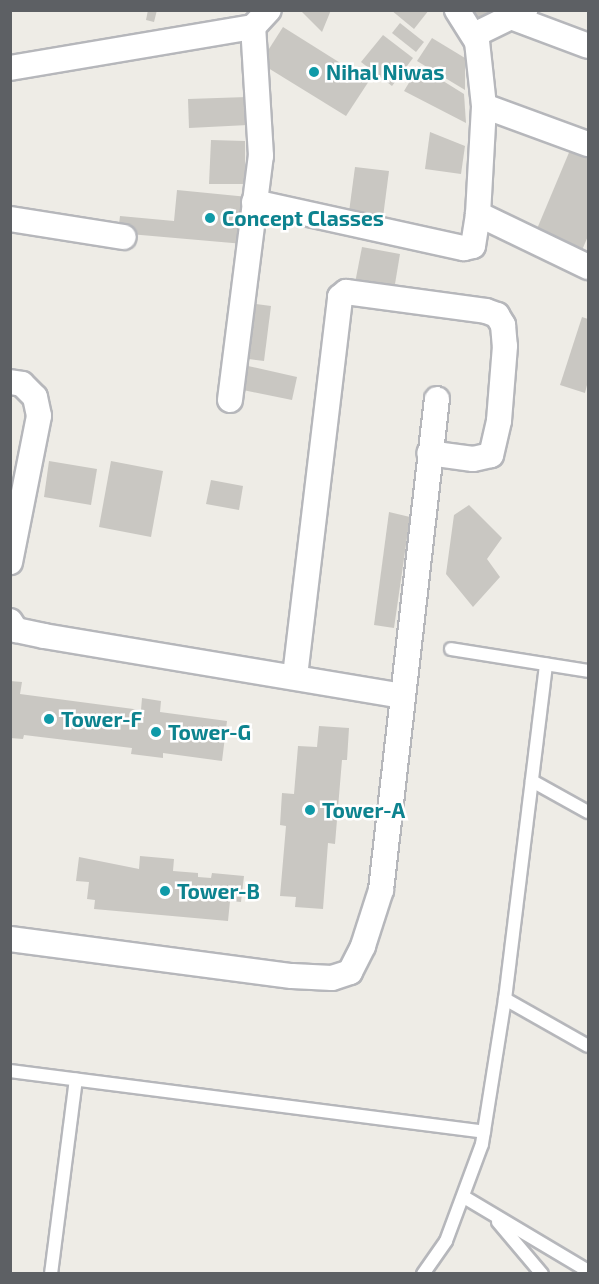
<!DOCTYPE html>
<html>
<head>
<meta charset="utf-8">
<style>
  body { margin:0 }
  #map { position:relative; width:599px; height:1284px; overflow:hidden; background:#eeece6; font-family:"Exo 2",sans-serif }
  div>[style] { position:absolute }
  .building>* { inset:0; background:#c9c7c2 }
  .roads { filter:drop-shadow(2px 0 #b6b7bb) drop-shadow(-2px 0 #b6b7bb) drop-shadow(0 2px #b6b7bb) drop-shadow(0 -2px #b6b7bb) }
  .lane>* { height:12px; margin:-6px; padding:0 6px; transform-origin:6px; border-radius:6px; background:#fff }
  .street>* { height:24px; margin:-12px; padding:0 12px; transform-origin:12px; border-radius:12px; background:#fff }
  .dots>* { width:16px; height:16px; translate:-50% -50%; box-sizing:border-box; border:3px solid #fff; border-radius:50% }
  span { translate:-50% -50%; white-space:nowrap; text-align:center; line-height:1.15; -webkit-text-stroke:5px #fff; paint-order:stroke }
  .culture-label { font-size:21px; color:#0d838f; font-weight:700 }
  .left { translate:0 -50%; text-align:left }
  .frame { position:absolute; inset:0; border:12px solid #5d6064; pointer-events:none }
</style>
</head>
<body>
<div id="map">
  <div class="building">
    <i style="clip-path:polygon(148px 10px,157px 10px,154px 22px,146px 20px)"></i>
    <i style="clip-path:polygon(300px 10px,331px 10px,322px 32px)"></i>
    <i style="clip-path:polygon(391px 10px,429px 10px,414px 29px)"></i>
    <i style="clip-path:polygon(468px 10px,503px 10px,476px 26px)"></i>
    <i style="clip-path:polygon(400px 23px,424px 42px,416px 52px,392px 33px)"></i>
    <i style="clip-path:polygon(283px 27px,369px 81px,346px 116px,260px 63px)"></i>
    <i style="clip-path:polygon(383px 35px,413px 58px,392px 86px,361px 62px)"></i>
    <i style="clip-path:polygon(432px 38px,465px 58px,465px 90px,417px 61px)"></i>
    <i style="clip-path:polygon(419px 66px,464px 94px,466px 123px,404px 91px)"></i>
    <i style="clip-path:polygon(247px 97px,248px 125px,189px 128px,188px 99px)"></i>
    <i style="clip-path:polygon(430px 132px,465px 146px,461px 174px,425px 169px)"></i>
    <i style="clip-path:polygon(211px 140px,245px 141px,245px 184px,209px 184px)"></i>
    <i style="clip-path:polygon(573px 143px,588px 149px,588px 236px,580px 255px,534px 236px)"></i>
    <i style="clip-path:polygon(355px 167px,389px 171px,383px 217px,349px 212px)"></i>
    <i style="clip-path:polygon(177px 190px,248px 197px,244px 244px,118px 233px,120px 216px,174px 221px)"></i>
    <i style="clip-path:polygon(362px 247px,400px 254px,394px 290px,355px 283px)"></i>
    <i style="clip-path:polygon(256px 304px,271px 306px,264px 361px,249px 359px)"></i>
    <i style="clip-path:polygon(582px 317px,588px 319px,588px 381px,585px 393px,560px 385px)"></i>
    <i style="clip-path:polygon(248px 366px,297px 377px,292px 400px,243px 390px)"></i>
    <i style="clip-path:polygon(49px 461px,97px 469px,91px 505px,44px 497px)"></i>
    <i style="clip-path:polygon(111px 461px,163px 471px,151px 537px,99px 527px)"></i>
    <i style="clip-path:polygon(211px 480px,243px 486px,239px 510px,206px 504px)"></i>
    <i style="clip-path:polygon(469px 505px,502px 538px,487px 559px,500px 577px,473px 607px,446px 574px,454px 515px)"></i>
    <i style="clip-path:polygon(389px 512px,410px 517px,394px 628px,374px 625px)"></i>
    <i style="clip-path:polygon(10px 681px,22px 682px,20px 694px,141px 710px,142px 698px,161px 701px,160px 712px,227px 721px,222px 761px,163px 753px,163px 758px,131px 754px,132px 748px,24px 735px,23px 739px,10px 738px)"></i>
    <i style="clip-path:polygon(319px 726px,349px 728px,347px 760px,342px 760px,335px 844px,328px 843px,323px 909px,295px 907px,296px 897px,280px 896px,286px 826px,280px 825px,282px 793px,294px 794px,298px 746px,317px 747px)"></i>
    <i style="clip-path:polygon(140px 856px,174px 859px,173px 871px,198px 873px,198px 877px,211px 878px,212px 873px,244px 876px,241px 902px,230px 901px,228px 921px,94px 909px,95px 900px,87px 899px,89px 882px,76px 881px,79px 857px,139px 869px)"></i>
  </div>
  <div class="roads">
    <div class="lane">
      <i style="left:451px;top:649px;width:139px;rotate:9.1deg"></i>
      <i style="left:532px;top:781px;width:64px;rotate:29deg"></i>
      <i style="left:505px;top:999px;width:95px;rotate:29.5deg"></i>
      <i style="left:10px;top:1071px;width:478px;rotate:7.3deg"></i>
      <i style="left:464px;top:1197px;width:144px;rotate:30.8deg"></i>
      <i style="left:498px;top:1222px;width:68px;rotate:49.8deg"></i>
      <i style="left:51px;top:1274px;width:196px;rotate:-82.7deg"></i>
      <i style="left:423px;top:1274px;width:40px;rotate:-55.1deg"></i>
      <i style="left:446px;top:1241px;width:103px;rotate:-69.6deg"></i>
      <i style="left:482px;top:1144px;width:147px;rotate:-81deg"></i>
      <i style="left:505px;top:999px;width:337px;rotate:-83deg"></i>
    </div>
    <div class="street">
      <i style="left:511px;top:17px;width:82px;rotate:20.6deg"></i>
      <i style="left:474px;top:35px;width:57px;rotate:-26.1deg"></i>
      <i style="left:10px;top:68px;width:246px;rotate:-9.6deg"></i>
      <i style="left:253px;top:27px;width:23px;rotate:-47deg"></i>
      <i style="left:484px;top:106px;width:111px;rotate:20.1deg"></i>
      <i style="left:254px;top:202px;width:215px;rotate:12.4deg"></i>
      <i style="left:464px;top:248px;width:9px;rotate:-13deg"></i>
      <i style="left:473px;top:246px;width:32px;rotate:-81deg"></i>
      <i style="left:478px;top:214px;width:108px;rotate:-86.8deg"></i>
      <i style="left:484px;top:106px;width:64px;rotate:-96.2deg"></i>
      <i style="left:477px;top:42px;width:38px;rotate:-122deg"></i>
      <i style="left:478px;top:214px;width:122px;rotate:25.7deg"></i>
      <i style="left:10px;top:219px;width:115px;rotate:9deg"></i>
      <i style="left:10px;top:382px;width:12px;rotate:9deg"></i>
      <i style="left:22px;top:384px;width:18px;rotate:45deg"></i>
      <i style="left:35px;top:397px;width:19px;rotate:78deg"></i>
      <i style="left:39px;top:416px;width:149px;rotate:101.2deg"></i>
      <i style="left:230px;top:400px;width:246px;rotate:-82.8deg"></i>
      <i style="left:261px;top:156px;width:129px;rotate:-93.5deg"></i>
      <i style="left:10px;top:621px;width:11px;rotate:56deg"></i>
      <i style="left:16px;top:630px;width:29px;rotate:12deg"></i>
      <i style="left:44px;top:636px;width:363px;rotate:9.5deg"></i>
      <i style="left:295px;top:676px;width:382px;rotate:-83.2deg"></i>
      <i style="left:340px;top:297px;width:8px;rotate:-40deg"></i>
      <i style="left:346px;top:292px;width:141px;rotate:7.7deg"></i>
      <i style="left:486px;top:311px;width:12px;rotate:20deg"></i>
      <i style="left:497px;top:315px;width:12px;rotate:59deg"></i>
      <i style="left:503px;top:325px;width:21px;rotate:85deg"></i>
      <i style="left:505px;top:346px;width:75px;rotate:94.6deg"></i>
      <i style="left:499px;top:421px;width:35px;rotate:103deg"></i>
      <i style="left:491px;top:455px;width:18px;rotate:167deg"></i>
      <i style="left:473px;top:459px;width:44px;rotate:-172.2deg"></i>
      <i style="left:10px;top:939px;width:284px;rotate:7.5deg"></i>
      <i style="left:292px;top:976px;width:40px;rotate:2.9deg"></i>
      <i style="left:332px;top:978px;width:19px;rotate:-18deg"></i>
      <i style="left:350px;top:972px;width:29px;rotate:-63deg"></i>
      <i style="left:363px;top:946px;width:59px;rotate:-72.2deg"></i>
      <i style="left:381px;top:890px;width:494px;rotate:-83.5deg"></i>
    </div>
  </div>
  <div class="dots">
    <i style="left:314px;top:72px;background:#0f9aa8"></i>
    <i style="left:210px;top:218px;background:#0f9aa8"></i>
    <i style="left:49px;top:719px;background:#0f9aa8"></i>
    <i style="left:156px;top:732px;background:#0f9aa8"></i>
    <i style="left:310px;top:810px;background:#0f9aa8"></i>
    <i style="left:165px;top:891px;background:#0f9aa8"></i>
  </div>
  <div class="culture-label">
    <span class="left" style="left:326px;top:72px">Nihal Niwas</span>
    <span class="left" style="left:222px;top:218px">Concept Classes</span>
    <span class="left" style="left:61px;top:719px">Tower-F</span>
    <span class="left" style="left:168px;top:732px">Tower-G</span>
    <span class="left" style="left:322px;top:810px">Tower-A</span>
    <span class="left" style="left:177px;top:891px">Tower-B</span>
  </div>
  <div class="frame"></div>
</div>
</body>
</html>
